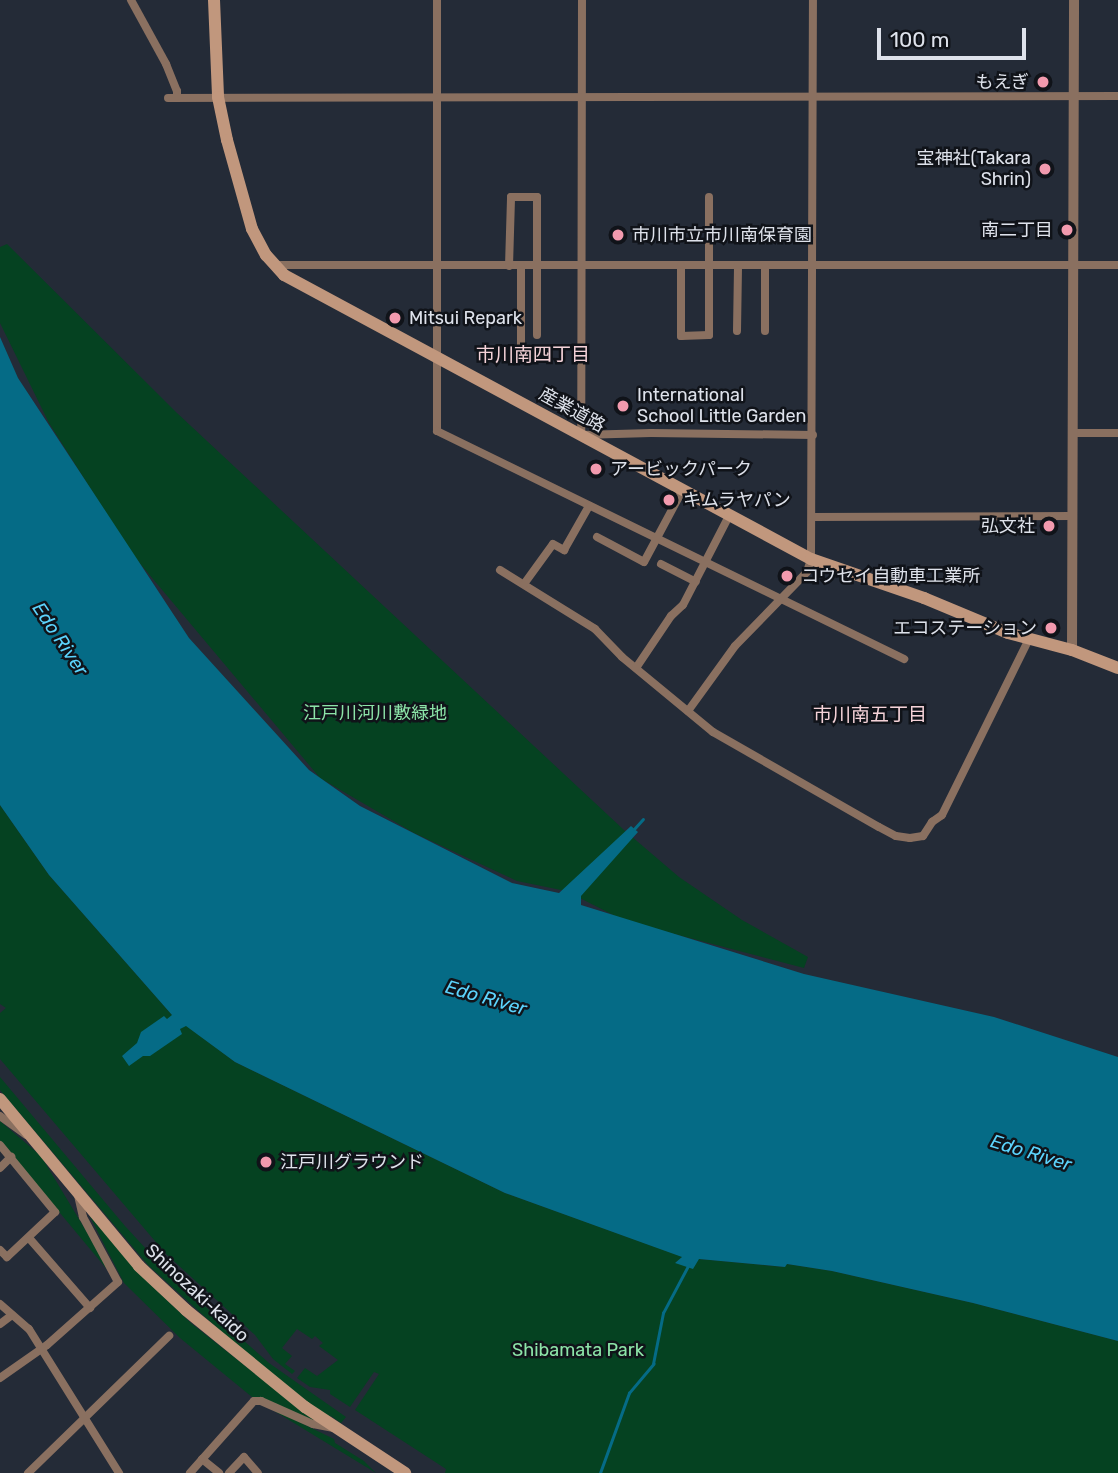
<!DOCTYPE html>
<html>
<head>
<meta charset="utf-8">
<style>
  body { margin:0 }
  #map { position:relative; width:1118px; height:1473px; overflow:hidden; background:#242b37; font-family:Rubik,"Noto Sans JP",sans-serif }
  div>[style] { position:absolute }
  .green>* { inset:0; background:#054221 }
  .water>* { inset:0; background:#056b86 }
  .stream>* { height:2.5px; margin:-1.25px; padding:0 1.25px; transform-origin:1.25px; border-radius:1.25px; background:#056b86 }
  .minor>* { height:8px; margin:-4px; padding:0 4px; transform-origin:4px; border-radius:4px; background:#8a7060 }
  .tertiary>* { height:10px; margin:-5px; padding:0 5px; transform-origin:5px; border-radius:5px; background:#8a7060 }
  .secondary>* { height:12px; margin:-6px; padding:0 6px; transform-origin:6px; border-radius:6px; background:#c1977d }
  .dots>* { width:19px; height:19px; translate:-50% -50%; box-sizing:border-box; border:4px solid #101319; border-radius:50% }
  span { translate:-50% -50%; white-space:nowrap; text-align:center; line-height:1.15; -webkit-text-stroke:5px #101319; paint-order:stroke }
  .poi-label { font-size:18px; color:#dee2eb }
  .right { translate:-100% -50%; text-align:right }
  .left { translate:0 -50%; text-align:left }
  .street-label { font-size:18px; color:#dee2eb }
  .park-label { font-size:18px; color:#8ce4a8 }
  .neighbourhood-label { font-size:19px; color:#f4d2d8 }
  .water-label { font-size:19px; color:#5cd4fd; font-style:italic }
  .scale { position:absolute; left:877px; top:28px; width:149px; height:32px; box-sizing:border-box; border:4px solid #dee2eb; border-top:0; padding-left:9px; font-size:21px; line-height:24px; white-space:nowrap; color:#dee2eb; -webkit-text-stroke:5px #101319; paint-order:stroke }
</style>
</head>
<body>
<div id="map">
  <div class="green">
    <i style="clip-path:polygon(7px 244px,177px 413px,624px 830px,679px 877px,742px 920px,808px 957px,804px 968px,625px 921px,566px 891px,517px 881px,414px 833px,320px 778px,132px 554px,49px 423px,0 323px,0 247px)"></i>
    <i style="clip-path:polygon(0 805px,49px 875px,172px 1015px,235px 1062px,505px 1193px,683px 1257px,676px 1262px,699px 1259px,784px 1267px,787px 1264px,832px 1271px,973px 1303px,1118px 1341px,1118px 1473px,445px 1473px,446px 1469px,355px 1410px,379px 1374px,374px 1372px,350px 1407px,330px 1394px,330px 1390px,310px 1387px,297px 1378px,305px 1368px,317px 1376px,338px 1360px,319px 1346px,323px 1343px,315px 1336px,312px 1339px,297px 1329px,282px 1348px,292px 1356px,285px 1364px,295px 1371px,292px 1374px,273px 1359px,255px 1335px,166px 1254px,0 1059px,0 1013px,6px 1008px,0 1004px)"></i>
    <i style="clip-path:polygon(0 1077px,125px 1226px,171px 1276px,269px 1363px,346px 1417px,341px 1423px,331px 1416px,329px 1418px,248px 1356px,148px 1265px,0 1090px)"></i>
    <i style="clip-path:polygon(0 1121px,41px 1156px,115px 1279px,0 1141px)"></i>
    <i style="clip-path:polygon(89px 1215px,151px 1285px,192px 1324px,318px 1423px,261px 1397px,252px 1397px,180px 1338px,124px 1283px)"></i>
    <i style="clip-path:polygon(266px 1406px,334px 1439px,335px 1443px,364px 1461px,376px 1473px)"></i>
  </div>
  <div class="water">
    <i style="clip-path:polygon(0 337px,18px 378px,189px 638px,309px 770px,360px 806px,512px 883px,559px 893px,631px 826px,638px 832px,581px 896px,581px 905px,804px 974px,994px 1017px,1118px 1057px,1118px 1341px,973px 1303px,832px 1271px,787px 1264px,785px 1267px,699px 1259px,693px 1269px,675px 1263px,682px 1257px,505px 1193px,235px 1062px,186px 1026px,180px 1029px,182px 1034px,150px 1056px,143px 1056px,129px 1066px,122px 1056px,137px 1043px,141px 1032px,164px 1016px,167px 1019px,172px 1015px,49px 875px,0 805px)"></i>
  </div>
  <div class="stream">
    <i style="left:634px;top:829px;width:13px;rotate:-48deg"></i>
    <i style="left:600px;top:1473px;width:85px;rotate:-70.1deg"></i>
    <i style="left:629px;top:1393px;width:38px;rotate:-50deg"></i>
    <i style="left:653px;top:1364px;width:52px;rotate:-78.9deg"></i>
    <i style="left:663px;top:1313px;width:55px;rotate:-62deg"></i>
  </div>
  <div class="minor">
    <i style="left:131px;top:0;width:73px;rotate:61.3deg"></i>
    <i style="left:166px;top:64px;width:29px;rotate:68deg"></i>
    <i style="left:177px;top:91px;width:7px;rotate:90deg"></i>
    <i style="left:437px;top:0;width:431px;rotate:90deg"></i>
    <i style="left:437px;top:431px;width:520px;rotate:26.02deg"></i>
    <i style="left:582px;top:0;width:435px;rotate:90.1deg"></i>
    <i style="left:581px;top:435px;width:70px;rotate:-1.6deg"></i>
    <i style="left:651px;top:433px;width:162px;rotate:0.7deg"></i>
    <i style="left:168px;top:98px;width:950px;rotate:-0.12deg"></i>
    <i style="left:274px;top:265px;width:844px"></i>
    <i style="left:509px;top:266px;width:69px;rotate:-88.3deg"></i>
    <i style="left:511px;top:197px;width:26px"></i>
    <i style="left:537px;top:197px;width:138px;rotate:90deg"></i>
    <i style="left:681px;top:266px;width:70px;rotate:90deg"></i>
    <i style="left:681px;top:336px;width:28px;rotate:-2deg"></i>
    <i style="left:709px;top:335px;width:138px;rotate:-90deg"></i>
    <i style="left:737px;top:331px;width:65px;rotate:-89.1deg"></i>
    <i style="left:765px;top:331px;width:65px;rotate:-90deg"></i>
    <i style="left:521px;top:347px;width:81px;rotate:-90deg"></i>
    <i style="left:1072px;top:433px;width:46px"></i>
    <i style="left:812px;top:517px;width:260px;rotate:-0.2deg"></i>
    <i style="left:597px;top:537px;width:53px;rotate:28deg"></i>
    <i style="left:644px;top:562px;width:81px;rotate:-61.8deg"></i>
    <i style="left:661px;top:564px;width:39px;rotate:27deg"></i>
    <i style="left:500px;top:570px;width:112px;rotate:31.8deg"></i>
    <i style="left:595px;top:629px;width:39px;rotate:46deg"></i>
    <i style="left:622px;top:657px;width:118px;rotate:39.5deg"></i>
    <i style="left:713px;top:732px;width:191px;rotate:29.8deg"></i>
    <i style="left:879px;top:827px;width:19px;rotate:28deg"></i>
    <i style="left:896px;top:836px;width:14px;rotate:8deg"></i>
    <i style="left:910px;top:838px;width:13px;rotate:-9deg"></i>
    <i style="left:923px;top:836px;width:17px;rotate:-57deg"></i>
    <i style="left:932px;top:822px;width:12px;rotate:-35deg"></i>
    <i style="left:942px;top:815px;width:196px;rotate:-63.7deg"></i>
    <i style="left:524px;top:584px;width:49px;rotate:-54.1deg"></i>
    <i style="left:553px;top:544px;width:13px;rotate:29deg"></i>
    <i style="left:564px;top:550px;width:51px;rotate:-60.4deg"></i>
    <i style="left:636px;top:668px;width:63px;rotate:-56.1deg"></i>
    <i style="left:671px;top:616px;width:16px;rotate:-43deg"></i>
    <i style="left:683px;top:605px;width:100px;rotate:-62.7deg"></i>
    <i style="left:688px;top:711px;width:80px;rotate:-54.1deg"></i>
    <i style="left:735px;top:646px;width:103px;rotate:-45.8deg"></i>
    <i style="left:807px;top:572px;width:14px;rotate:-73deg"></i>
    <i style="left:811px;top:559px;width:559px;rotate:-89.8deg"></i>
    <i style="left:0;top:1116px;width:32px;rotate:36deg"></i>
    <i style="left:0;top:1145px;width:87px;rotate:50.6deg"></i>
    <i style="left:55px;top:1212px;width:66px;rotate:136.8deg"></i>
    <i style="left:7px;top:1257px;width:10px;rotate:-135deg"></i>
    <i style="left:0;top:1168px;width:16px;rotate:-45deg"></i>
    <i style="left:29px;top:1238px;width:93px;rotate:48.9deg"></i>
    <i style="left:0;top:1304px;width:38px;rotate:41deg"></i>
    <i style="left:29px;top:1329px;width:170px;rotate:58deg"></i>
    <i style="left:0;top:1324px;width:15px;rotate:-37deg"></i>
    <i style="left:0;top:1378px;width:57px;rotate:-35.1deg"></i>
    <i style="left:47px;top:1345px;width:95px;rotate:-41.6deg"></i>
    <i style="left:118px;top:1282px;width:74px;rotate:-118.3deg"></i>
    <i style="left:83px;top:1217px;width:22px;rotate:-103deg"></i>
    <i style="left:202px;top:1459px;width:22px;rotate:39deg"></i>
    <i style="left:28px;top:1473px;width:197px;rotate:-44.2deg"></i>
    <i style="left:190px;top:1473px;width:96px;rotate:-48.4deg"></i>
    <i style="left:254px;top:1401px;width:7px"></i>
    <i style="left:261px;top:1401px;width:57px;rotate:23.9deg"></i>
    <i style="left:313px;top:1424px;width:21px;rotate:11deg"></i>
    <i style="left:229px;top:1473px;width:22px;rotate:-47deg"></i>
    <i style="left:244px;top:1457px;width:21px;rotate:49deg"></i>
  </div>
  <div class="tertiary">
    <i style="left:1072px;top:650px;width:650px;rotate:-89.82deg"></i>
  </div>
  <div class="secondary">
    <i style="left:214px;top:0;width:97px;rotate:87.6deg"></i>
    <i style="left:218px;top:97px;width:44px;rotate:78.2deg"></i>
    <i style="left:227px;top:140px;width:92px;rotate:74.3deg"></i>
    <i style="left:252px;top:229px;width:30px;rotate:62deg"></i>
    <i style="left:266px;top:255px;width:27px;rotate:48deg"></i>
    <i style="left:284px;top:275px;width:599px;rotate:28.32deg"></i>
    <i style="left:811px;top:559px;width:120px;rotate:19deg"></i>
    <i style="left:924px;top:598px;width:91px;rotate:22.6deg"></i>
    <i style="left:1008px;top:633px;width:66px;rotate:14.9deg"></i>
    <i style="left:1072px;top:650px;width:49px;rotate:21.4deg"></i>
    <i style="left:0;top:1099px;width:217px;rotate:50.2deg"></i>
    <i style="left:139px;top:1266px;width:64px;rotate:43.1deg"></i>
    <i style="left:186px;top:1310px;width:154px;rotate:39.2deg"></i>
    <i style="left:305px;top:1407px;width:120px;rotate:33.4deg"></i>
  </div>
  <div class="dots">
    <i style="left:1043px;top:82px;background:#f29aae"></i>
    <i style="left:1045px;top:169px;background:#f29aae"></i>
    <i style="left:1067px;top:230px;background:#f29aae"></i>
    <i style="left:618px;top:235px;background:#f29aae"></i>
    <i style="left:395px;top:318px;background:#f29aae"></i>
    <i style="left:623px;top:406px;background:#f29aae"></i>
    <i style="left:596px;top:469px;background:#f29aae"></i>
    <i style="left:669px;top:500px;background:#f29aae"></i>
    <i style="left:1049px;top:526px;background:#f29aae"></i>
    <i style="left:787px;top:576px;background:#f29aae"></i>
    <i style="left:1051px;top:628px;background:#f29aae"></i>
    <i style="left:266px;top:1162px;background:#f29aae"></i>
  </div>
  <div class="poi-label">
    <span class="right" style="left:1029px;top:82px">もえぎ</span>
    <span class="right" style="left:1031px;top:169px">宝神社(Takara<br>Shrin)</span>
    <span class="right" style="left:1053px;top:230px">南二丁目</span>
    <span class="left" style="left:632px;top:235px">市川市立市川南保育園</span>
    <span class="left" style="left:409px;top:318px">Mitsui Repark</span>
    <span class="left" style="left:637px;top:406px">International<br>School Little Garden</span>
    <span class="left" style="left:610px;top:469px">アービックパーク</span>
    <span class="left" style="left:683px;top:500px">キムラヤパン</span>
    <span class="right" style="left:1035px;top:526px">弘文社</span>
    <span class="left" style="left:801px;top:576px">コウセイ自動車工業所</span>
    <span class="right" style="left:1037px;top:628px">エコステーション</span>
    <span class="left" style="left:280px;top:1162px">江戸川グラウンド</span>
  </div>
  <div class="street-label">
    <span style="left:572px;top:410px;rotate:29deg">産業道路</span>
    <span style="left:197px;top:1293px;rotate:43deg">Shinozaki-kaido</span>
  </div>
  <div class="park-label">
    <span style="left:375px;top:713px">江戸川河川敷緑地</span>
    <span style="left:578px;top:1350px">Shibamata Park</span>
  </div>
  <div class="neighbourhood-label">
    <span style="left:533px;top:355px">市川南四丁目</span>
    <span style="left:870px;top:715px">市川南五丁目</span>
  </div>
  <div class="water-label">
    <span style="left:60px;top:639px;rotate:56deg">Edo River</span>
    <span style="left:486px;top:998px;rotate:16deg">Edo River</span>
    <span style="left:1031px;top:1153px;rotate:17deg">Edo River</span>
  </div>
  <div class="scale">100 m</div>
</div>
</body>
</html>
